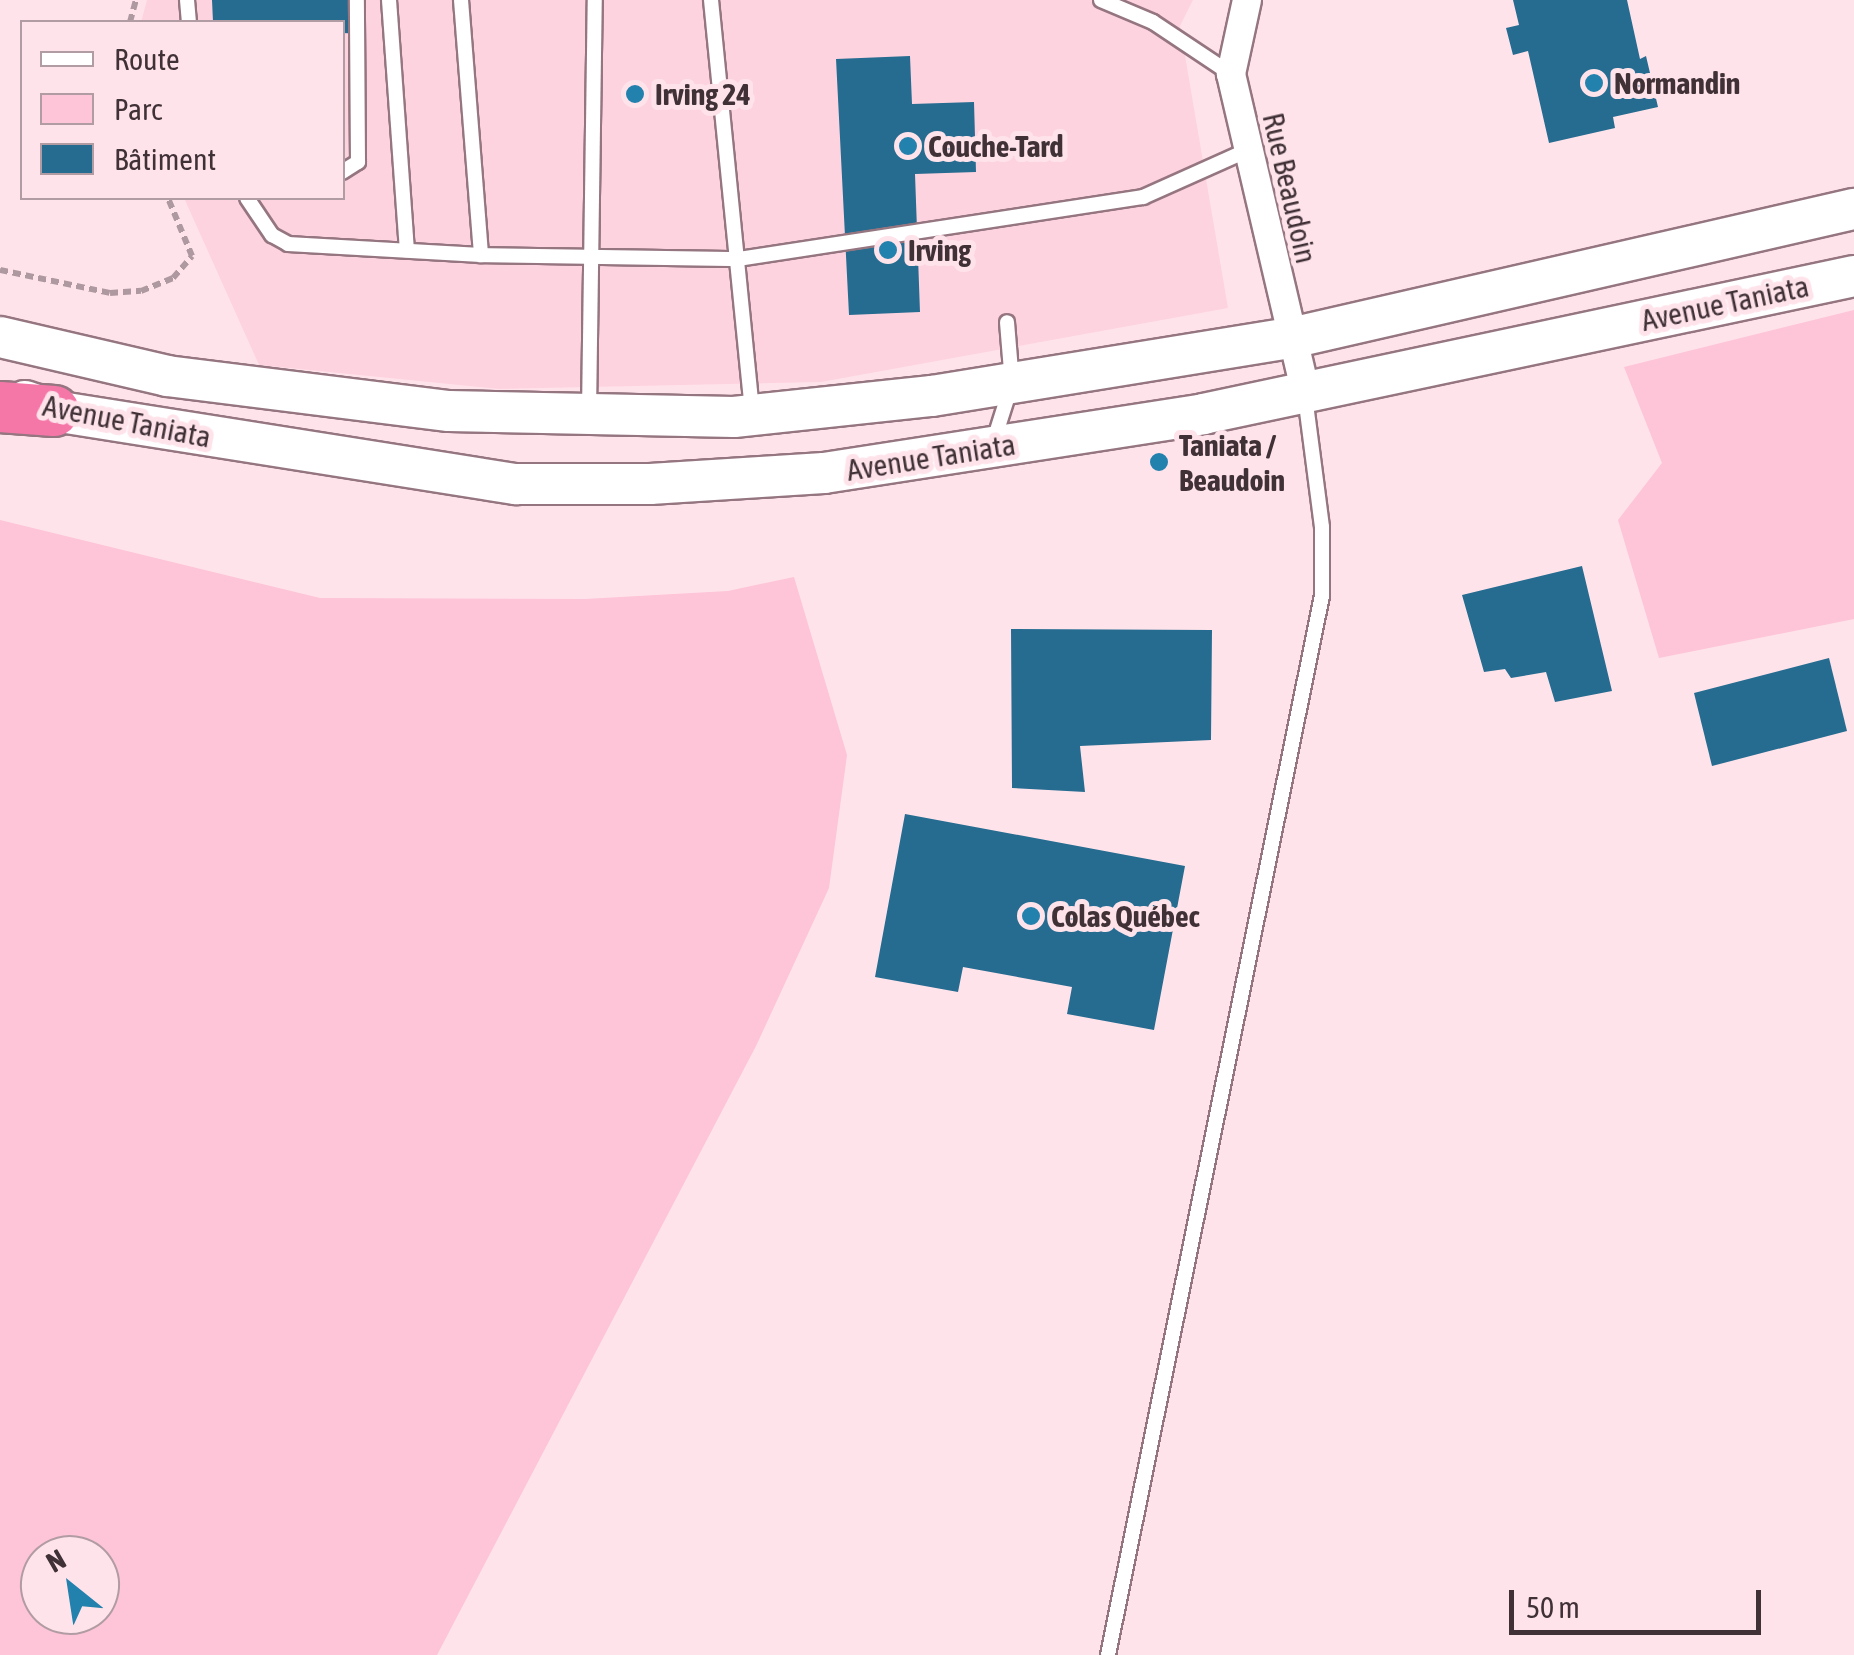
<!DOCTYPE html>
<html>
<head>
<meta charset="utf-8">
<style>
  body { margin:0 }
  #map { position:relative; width:1854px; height:1655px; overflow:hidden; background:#ffe3eb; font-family:"Asap Condensed",sans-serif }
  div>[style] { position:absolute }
  .built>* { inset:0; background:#fed3e0 }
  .green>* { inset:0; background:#fec4d7 }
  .building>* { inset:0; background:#256c90 }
  .path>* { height:6px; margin-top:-3px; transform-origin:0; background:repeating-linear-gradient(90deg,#af99a0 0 8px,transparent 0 13px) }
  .roads { filter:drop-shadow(2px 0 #957680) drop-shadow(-2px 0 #957680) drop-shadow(0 2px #957680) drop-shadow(0 -2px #957680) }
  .lane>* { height:14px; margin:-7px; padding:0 7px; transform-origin:7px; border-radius:7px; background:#fff }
  .street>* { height:28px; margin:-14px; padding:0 14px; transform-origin:14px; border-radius:14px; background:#fff }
  .secondary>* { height:40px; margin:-20px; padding:0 20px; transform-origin:20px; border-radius:20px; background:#fff }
  .highway>* { height:50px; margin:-25px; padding:0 25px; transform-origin:25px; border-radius:25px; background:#f577a8 }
  .dots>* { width:28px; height:28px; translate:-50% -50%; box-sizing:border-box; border:5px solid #ffe3eb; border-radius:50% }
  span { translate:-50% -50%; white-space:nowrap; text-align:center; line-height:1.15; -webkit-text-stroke:10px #ffe3eb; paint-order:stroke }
  .poi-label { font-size:30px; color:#3f3136; font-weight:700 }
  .left { translate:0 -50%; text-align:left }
  .street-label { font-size:30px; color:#3f3136 }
  .legend { position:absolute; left:20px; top:20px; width:325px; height:180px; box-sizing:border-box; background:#ffe3eb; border:2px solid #b29ca3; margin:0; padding:12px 18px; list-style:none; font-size:30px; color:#3f3136 }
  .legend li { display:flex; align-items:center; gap:20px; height:50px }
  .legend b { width:50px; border:2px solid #b29ca3 }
  .north { position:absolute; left:20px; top:1535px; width:100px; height:100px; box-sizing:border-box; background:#ffe3eb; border:2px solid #b29ca3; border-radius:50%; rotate:330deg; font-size:28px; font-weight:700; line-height:40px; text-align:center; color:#3f3136 }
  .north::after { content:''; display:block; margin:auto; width:35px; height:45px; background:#2381ae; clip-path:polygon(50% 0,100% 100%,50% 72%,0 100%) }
  .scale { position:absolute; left:1509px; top:1590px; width:252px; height:45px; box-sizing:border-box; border:5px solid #3f3136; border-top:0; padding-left:12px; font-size:30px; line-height:35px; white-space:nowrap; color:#3f3136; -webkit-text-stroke:8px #ffe3eb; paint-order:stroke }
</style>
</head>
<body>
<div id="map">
  <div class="built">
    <i style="clip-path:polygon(147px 0,1193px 0,1180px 26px,1228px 308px,821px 382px,499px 389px,259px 365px,184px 198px,342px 198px,342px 22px,141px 22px)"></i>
  </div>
  <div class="green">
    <i style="clip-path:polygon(1854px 310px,1854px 619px,1659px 658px,1618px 520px,1662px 463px,1624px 367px)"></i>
    <i style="clip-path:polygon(evenodd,0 520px,320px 598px,585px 599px,728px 591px,794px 577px,847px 755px,829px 888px,756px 1046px,437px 1655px,0 1655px,0 520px,40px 1555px,100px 1555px,100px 1615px,40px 1615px,40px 1555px)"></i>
  </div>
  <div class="building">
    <i style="clip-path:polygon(212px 0,363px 0,366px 34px,342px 33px,342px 22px,213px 22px)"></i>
    <i style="clip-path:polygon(1513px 0,1627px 0,1640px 59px,1646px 56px,1658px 107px,1613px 117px,1615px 128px,1549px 143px,1528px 51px,1513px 55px,1506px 28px,1519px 25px)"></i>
    <i style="clip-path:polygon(910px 56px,912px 104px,974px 102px,976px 172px,915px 174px,920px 312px,849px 315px,836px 59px)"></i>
    <i style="clip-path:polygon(1582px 566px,1612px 691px,1555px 702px,1546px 672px,1511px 678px,1505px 669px,1484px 672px,1462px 595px)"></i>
    <i style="clip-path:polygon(1011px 629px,1212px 630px,1211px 740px,1080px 746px,1085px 792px,1012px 788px)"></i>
    <i style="clip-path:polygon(1829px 658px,1847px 731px,1712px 766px,1694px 693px)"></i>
    <i style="clip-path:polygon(905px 814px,1185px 866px,1154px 1030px,1067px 1014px,1072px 987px,963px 967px,958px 992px,875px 977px)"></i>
  </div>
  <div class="path">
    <i style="left:130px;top:22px;width:23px;rotate:-75deg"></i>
    <i style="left:0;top:270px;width:112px;rotate:11.8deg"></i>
    <i style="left:110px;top:293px;width:31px;rotate:-4deg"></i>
    <i style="left:141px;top:291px;width:35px;rotate:-22deg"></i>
    <i style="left:173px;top:278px;width:29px;rotate:-49deg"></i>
    <i style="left:192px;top:256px;width:63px;rotate:-112.5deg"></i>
  </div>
  <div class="roads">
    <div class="lane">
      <i style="left:187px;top:0;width:22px;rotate:85deg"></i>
      <i style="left:389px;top:0;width:251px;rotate:85.9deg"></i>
      <i style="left:461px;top:0;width:256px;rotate:85.5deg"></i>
      <i style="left:711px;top:0;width:412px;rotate:84.3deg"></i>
      <i style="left:1101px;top:0;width:56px;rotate:22.9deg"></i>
      <i style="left:1153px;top:22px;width:94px;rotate:33.7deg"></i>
      <i style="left:342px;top:172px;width:19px;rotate:-32deg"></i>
      <i style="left:358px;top:162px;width:162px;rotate:-90.4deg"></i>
      <i style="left:247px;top:198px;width:45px;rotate:56deg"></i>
      <i style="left:272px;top:235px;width:18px;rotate:29deg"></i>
      <i style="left:288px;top:244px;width:193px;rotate:3.3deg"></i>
      <i style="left:481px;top:255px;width:257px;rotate:0.9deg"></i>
      <i style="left:738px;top:259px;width:410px;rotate:-8.7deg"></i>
      <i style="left:1143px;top:197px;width:113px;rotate:-24.1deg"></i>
      <i style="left:589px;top:412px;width:412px;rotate:-89.2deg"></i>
      <i style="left:993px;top:443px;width:63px;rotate:-72.4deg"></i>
      <i style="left:1012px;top:383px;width:61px;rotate:-94.7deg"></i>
      <i style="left:1108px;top:1655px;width:1080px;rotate:-78.58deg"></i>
      <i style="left:1322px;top:596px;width:69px;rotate:-90deg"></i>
      <i style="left:1322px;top:527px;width:132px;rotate:-97.4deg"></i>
    </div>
    <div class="street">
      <i style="left:1247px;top:0;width:76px;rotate:102.2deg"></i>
      <i style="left:1231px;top:74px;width:325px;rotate:76.8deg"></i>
    </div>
    <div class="secondary">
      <i style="left:0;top:337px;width:171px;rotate:13.1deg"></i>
      <i style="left:167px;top:376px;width:284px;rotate:7.1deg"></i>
      <i style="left:449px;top:411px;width:285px;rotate:1.2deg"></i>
      <i style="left:734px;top:417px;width:199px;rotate:-6.1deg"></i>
      <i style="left:932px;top:396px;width:364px;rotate:-9.2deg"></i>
      <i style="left:1291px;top:338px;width:578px;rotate:-12.91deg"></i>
      <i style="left:25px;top:401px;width:31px;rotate:19deg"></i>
      <i style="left:54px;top:411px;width:468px;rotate:9deg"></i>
      <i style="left:516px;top:484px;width:134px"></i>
      <i style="left:650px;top:484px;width:174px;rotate:-3.6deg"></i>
      <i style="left:824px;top:473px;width:384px;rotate:-8.8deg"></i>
      <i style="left:1203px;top:414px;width:665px;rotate:-11.97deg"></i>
    </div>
    <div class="highway">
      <i style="left:0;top:407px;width:54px;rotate:4.2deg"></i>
    </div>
  </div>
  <div class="dots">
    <i style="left:1594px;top:83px;background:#2381ae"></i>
    <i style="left:635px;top:94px;background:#2381ae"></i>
    <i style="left:908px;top:146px;background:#2381ae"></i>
    <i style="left:888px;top:250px;background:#2381ae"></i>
    <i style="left:1159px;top:462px;background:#2381ae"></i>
    <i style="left:1031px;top:916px;background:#2381ae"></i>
  </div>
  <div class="poi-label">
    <span class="left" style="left:1614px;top:83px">Normandin</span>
    <span class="left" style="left:655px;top:94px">Irving 24</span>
    <span class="left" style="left:928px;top:146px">Couche-Tard</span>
    <span class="left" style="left:908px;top:250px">Irving</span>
    <span class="left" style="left:1179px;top:462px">Taniata /<br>Beaudoin</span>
    <span class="left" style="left:1051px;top:916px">Colas Québec</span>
  </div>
  <div class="street-label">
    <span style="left:1290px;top:188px;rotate:77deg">Rue Beaudoin</span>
    <span style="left:1725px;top:303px;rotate:-12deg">Avenue Taniata</span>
    <span style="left:127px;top:421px;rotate:11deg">Avenue Taniata</span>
    <span style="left:931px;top:457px;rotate:-9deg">Avenue Taniata</span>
  </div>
  <ul class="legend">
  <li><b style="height:12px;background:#fff"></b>Route</li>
  <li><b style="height:28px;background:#fec4d7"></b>Parc</li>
  <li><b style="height:28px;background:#256c90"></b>Bâtiment</li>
  </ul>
  <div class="north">N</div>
  <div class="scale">50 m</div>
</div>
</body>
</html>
